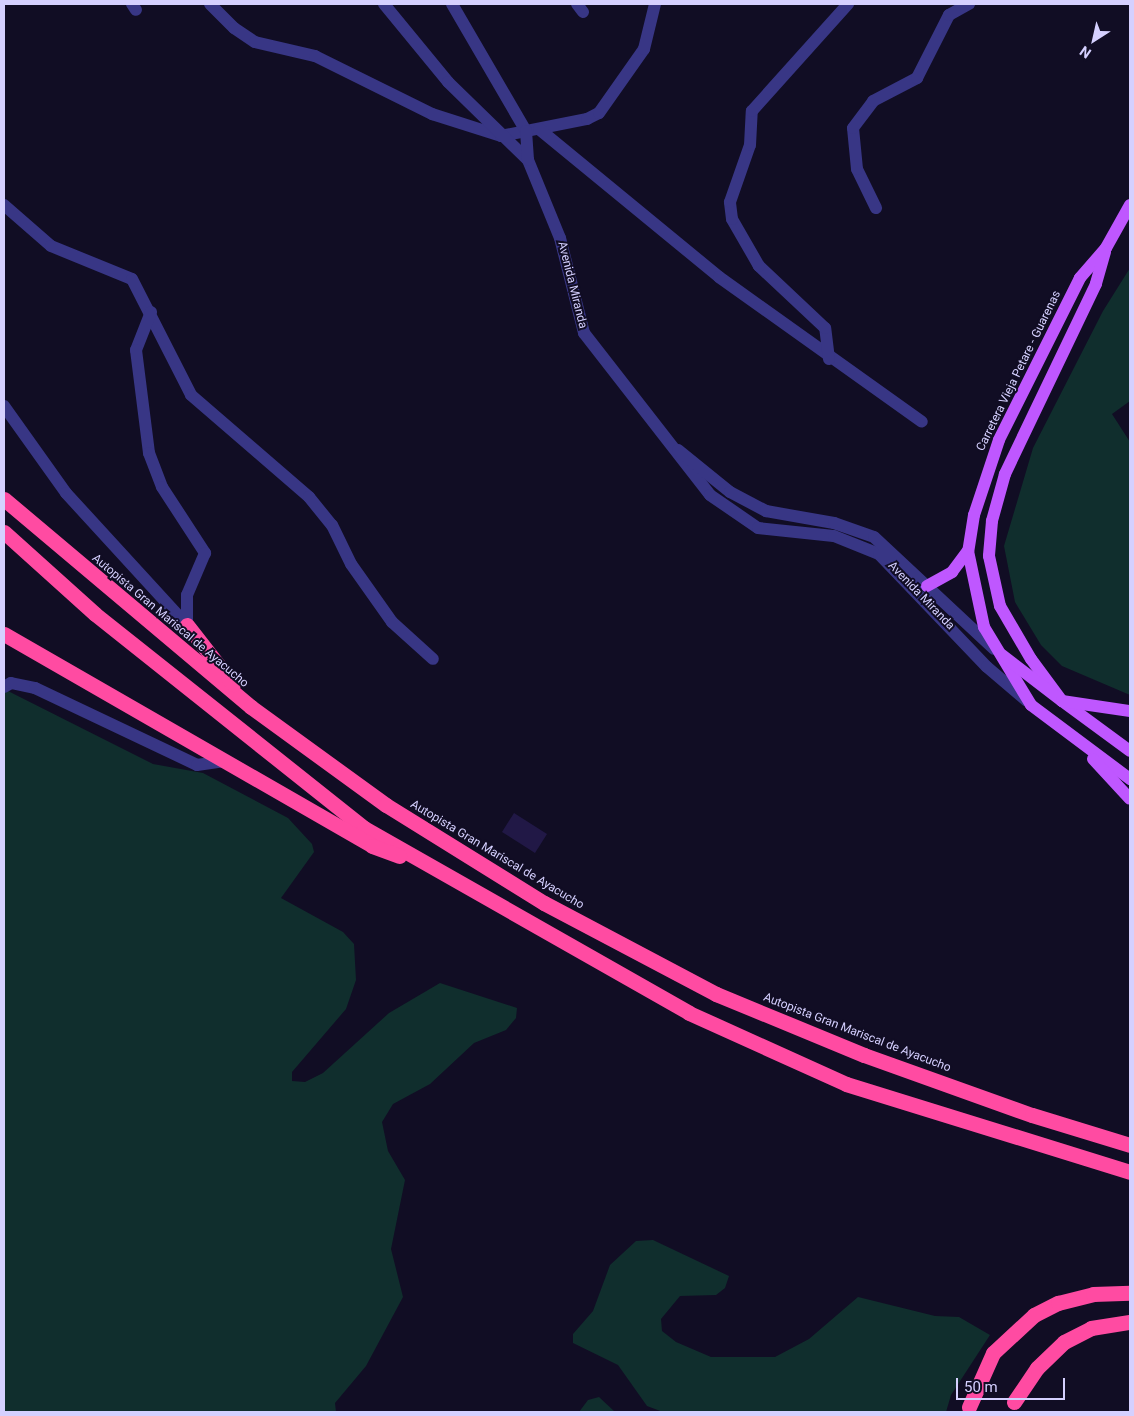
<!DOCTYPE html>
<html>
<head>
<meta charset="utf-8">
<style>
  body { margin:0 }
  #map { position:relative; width:1134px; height:1416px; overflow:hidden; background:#110d24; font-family:Roboto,sans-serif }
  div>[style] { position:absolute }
  .green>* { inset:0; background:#102e2d }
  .building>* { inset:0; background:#211846 }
  .street>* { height:12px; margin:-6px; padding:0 6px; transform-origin:6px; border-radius:6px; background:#383685 }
  .primary>* { height:12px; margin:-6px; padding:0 6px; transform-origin:6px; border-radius:6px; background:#bf57ff }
  .highway>* { height:15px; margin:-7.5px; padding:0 7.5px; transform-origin:7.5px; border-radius:7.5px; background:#ff4ba2 }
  span { translate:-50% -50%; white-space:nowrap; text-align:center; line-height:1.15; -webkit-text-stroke:4px #110d24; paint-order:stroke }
  .street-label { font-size:12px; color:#d5d0ff }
  .frame { position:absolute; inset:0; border:5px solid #d5d0ff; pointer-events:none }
  .north { position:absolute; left:1069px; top:15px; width:50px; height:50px; -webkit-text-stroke:4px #110d24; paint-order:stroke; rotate:215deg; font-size:14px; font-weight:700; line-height:20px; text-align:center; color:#d5d0ff }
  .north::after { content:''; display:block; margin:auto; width:18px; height:22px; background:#d5d0ff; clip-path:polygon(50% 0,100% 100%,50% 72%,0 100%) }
  .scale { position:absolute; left:956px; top:1378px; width:109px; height:22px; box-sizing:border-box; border:2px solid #d5d0ff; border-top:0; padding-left:6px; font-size:15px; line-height:18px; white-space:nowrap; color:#d5d0ff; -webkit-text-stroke:4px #110d24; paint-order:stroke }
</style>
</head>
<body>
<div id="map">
  <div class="green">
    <i style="clip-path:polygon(1130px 268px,1130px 401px,1112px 414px,1130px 442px,1130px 695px,1062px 666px,1041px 645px,1015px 602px,1004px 546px,1033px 448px,1103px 311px)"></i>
    <i style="clip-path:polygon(4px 689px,153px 764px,203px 773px,288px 818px,312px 844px,314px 852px,281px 898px,343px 932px,354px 944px,356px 980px,346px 1009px,292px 1072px,292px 1081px,305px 1082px,323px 1073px,389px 1013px,440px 983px,517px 1008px,516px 1018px,506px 1030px,474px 1043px,430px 1084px,393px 1104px,382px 1122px,388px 1151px,405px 1180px,391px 1249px,403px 1297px,366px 1366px,335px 1403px,336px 1412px,4px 1412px)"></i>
    <i style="clip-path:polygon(653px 1240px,729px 1276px,725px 1288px,716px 1295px,680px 1296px,661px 1319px,662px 1331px,676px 1342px,711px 1357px,775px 1357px,809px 1339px,858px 1297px,935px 1316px,959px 1317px,990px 1335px,951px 1395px,946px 1412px,663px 1412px,647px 1406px,618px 1365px,573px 1343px,573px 1334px,593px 1311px,610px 1265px,636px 1241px)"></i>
    <i style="clip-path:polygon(599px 1397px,615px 1412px,579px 1412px,588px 1400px)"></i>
  </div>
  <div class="building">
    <i style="clip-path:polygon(514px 813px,547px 834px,535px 853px,502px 832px)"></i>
  </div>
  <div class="street">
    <i style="left:132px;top:4px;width:7px;rotate:56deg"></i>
    <i style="left:210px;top:4px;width:34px;rotate:45deg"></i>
    <i style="left:234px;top:28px;width:25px;rotate:34deg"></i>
    <i style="left:255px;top:42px;width:62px;rotate:13.1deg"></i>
    <i style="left:315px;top:56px;width:131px;rotate:26.4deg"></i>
    <i style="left:432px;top:114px;width:72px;rotate:17.7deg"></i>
    <i style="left:501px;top:136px;width:88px;rotate:-11.2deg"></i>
    <i style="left:587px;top:119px;width:13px;rotate:-27deg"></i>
    <i style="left:599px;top:113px;width:78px;rotate:-54.9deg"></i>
    <i style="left:644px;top:49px;width:46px;rotate:-76.3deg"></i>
    <i style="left:384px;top:4px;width:101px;rotate:50.6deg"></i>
    <i style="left:448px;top:82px;width:112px;rotate:44.3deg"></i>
    <i style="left:528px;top:160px;width:84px;rotate:67.7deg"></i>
    <i style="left:560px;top:238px;width:98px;rotate:75.8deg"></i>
    <i style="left:584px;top:333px;width:205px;rotate:52.1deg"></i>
    <i style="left:710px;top:495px;width:58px;rotate:34.5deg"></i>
    <i style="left:758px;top:528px;width:76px;rotate:6deg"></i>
    <i style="left:834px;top:536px;width:48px;rotate:21.8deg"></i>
    <i style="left:879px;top:554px;width:156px;rotate:46.3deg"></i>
    <i style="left:987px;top:667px;width:52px;rotate:40.4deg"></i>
    <i style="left:452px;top:4px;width:147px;rotate:59.8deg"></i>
    <i style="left:526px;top:131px;width:29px;rotate:86deg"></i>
    <i style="left:577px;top:4px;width:10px;rotate:53deg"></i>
    <i style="left:539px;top:129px;width:233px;rotate:39.4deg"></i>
    <i style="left:719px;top:277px;width:249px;rotate:35.5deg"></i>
    <i style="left:4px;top:205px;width:62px;rotate:41.1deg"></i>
    <i style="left:51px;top:246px;width:87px;rotate:22.2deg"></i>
    <i style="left:132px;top:279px;width:130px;rotate:63deg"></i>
    <i style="left:191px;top:395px;width:156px;rotate:40.8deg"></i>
    <i style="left:309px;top:497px;width:36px;rotate:51deg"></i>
    <i style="left:332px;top:525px;width:43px;rotate:64deg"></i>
    <i style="left:351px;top:564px;width:71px;rotate:54.7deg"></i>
    <i style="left:392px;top:622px;width:55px;rotate:42.1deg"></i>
    <i style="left:876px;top:208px;width:43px;rotate:-116deg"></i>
    <i style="left:857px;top:169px;width:41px;rotate:-95.6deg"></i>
    <i style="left:853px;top:128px;width:34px;rotate:-53deg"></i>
    <i style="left:873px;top:101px;width:50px;rotate:-27.6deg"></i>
    <i style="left:917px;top:78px;width:71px;rotate:-63.1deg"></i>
    <i style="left:949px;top:15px;width:23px;rotate:-29deg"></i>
    <i style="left:151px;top:312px;width:41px;rotate:111.5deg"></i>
    <i style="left:136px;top:350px;width:104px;rotate:82.8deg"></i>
    <i style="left:149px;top:453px;width:36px;rotate:69deg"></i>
    <i style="left:162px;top:487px;width:79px;rotate:56.9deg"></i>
    <i style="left:205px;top:553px;width:46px;rotate:113.2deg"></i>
    <i style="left:187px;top:595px;width:30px;rotate:90deg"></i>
    <i style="left:829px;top:359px;width:31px;rotate:-97deg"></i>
    <i style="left:825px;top:328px;width:91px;rotate:-136.8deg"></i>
    <i style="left:759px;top:266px;width:54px;rotate:-119.9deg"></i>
    <i style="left:732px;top:219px;width:17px;rotate:-97deg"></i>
    <i style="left:730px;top:202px;width:60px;rotate:-70.7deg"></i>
    <i style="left:750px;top:145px;width:34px;rotate:-87deg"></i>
    <i style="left:752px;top:111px;width:144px;rotate:-48.1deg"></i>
    <i style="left:4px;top:406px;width:107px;rotate:54.5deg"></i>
    <i style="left:66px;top:493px;width:179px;rotate:47.5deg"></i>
    <i style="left:678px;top:450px;width:67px;rotate:38.9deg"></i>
    <i style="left:730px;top:492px;width:41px;rotate:27.8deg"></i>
    <i style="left:766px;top:511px;width:69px;rotate:10deg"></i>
    <i style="left:834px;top:523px;width:42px;rotate:19.3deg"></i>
    <i style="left:874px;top:537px;width:164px;rotate:43deg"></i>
    <i style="left:4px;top:687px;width:8px;rotate:-30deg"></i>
    <i style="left:11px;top:683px;width:25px;rotate:12deg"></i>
    <i style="left:35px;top:688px;width:179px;rotate:25.4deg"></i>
    <i style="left:197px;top:765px;width:28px;rotate:-8deg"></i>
  </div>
  <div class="primary">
    <i style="left:1130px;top:205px;width:49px;rotate:119.2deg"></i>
    <i style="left:1106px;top:248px;width:40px;rotate:131deg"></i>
    <i style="left:1080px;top:278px;width:181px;rotate:116.6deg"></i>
    <i style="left:999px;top:440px;width:79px;rotate:108.4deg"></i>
    <i style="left:974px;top:515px;width:36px;rotate:99deg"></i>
    <i style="left:968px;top:551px;width:78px;rotate:78.1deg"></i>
    <i style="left:984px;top:627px;width:91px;rotate:58.9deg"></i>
    <i style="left:1031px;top:705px;width:124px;rotate:36.8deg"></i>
    <i style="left:1105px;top:252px;width:33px;rotate:106deg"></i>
    <i style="left:1096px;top:284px;width:211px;rotate:115.6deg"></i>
    <i style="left:1005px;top:474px;width:49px;rotate:105.5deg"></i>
    <i style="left:992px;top:521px;width:35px;rotate:95deg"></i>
    <i style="left:989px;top:556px;width:51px;rotate:77.6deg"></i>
    <i style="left:1000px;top:606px;width:61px;rotate:59.7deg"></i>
    <i style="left:1031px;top:659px;width:52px;rotate:53.6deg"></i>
    <i style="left:1062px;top:701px;width:84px;rotate:36.3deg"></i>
    <i style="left:927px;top:586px;width:29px;rotate:-29deg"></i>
    <i style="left:952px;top:572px;width:26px;rotate:-53deg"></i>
    <i style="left:1002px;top:655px;width:76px;rotate:37.5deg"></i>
    <i style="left:1062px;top:701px;width:69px;rotate:8.4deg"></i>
    <i style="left:1093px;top:759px;width:54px;rotate:47.2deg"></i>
  </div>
  <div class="highway">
    <i style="left:4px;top:499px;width:323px;rotate:40.1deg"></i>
    <i style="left:251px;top:707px;width:167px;rotate:36deg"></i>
    <i style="left:386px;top:805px;width:186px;rotate:31.8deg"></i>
    <i style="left:544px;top:903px;width:195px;rotate:27.9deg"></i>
    <i style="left:716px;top:994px;width:160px;rotate:22.4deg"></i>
    <i style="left:864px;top:1055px;width:178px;rotate:19.7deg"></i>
    <i style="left:1032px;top:1115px;width:102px;rotate:17deg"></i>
    <i style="left:4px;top:532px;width:122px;rotate:42deg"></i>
    <i style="left:95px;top:614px;width:344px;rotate:38.5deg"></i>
    <i style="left:364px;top:828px;width:374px;rotate:29.6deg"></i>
    <i style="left:689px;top:1013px;width:172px;rotate:24.3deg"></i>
    <i style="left:846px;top:1084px;width:297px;rotate:17.2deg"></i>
    <i style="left:187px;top:625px;width:75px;rotate:52.1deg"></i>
    <i style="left:4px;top:634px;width:425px;rotate:29.9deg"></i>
    <i style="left:372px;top:846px;width:29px;rotate:20deg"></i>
    <i style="left:1014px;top:1402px;width:41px;rotate:-55.9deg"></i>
    <i style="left:1037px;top:1368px;width:37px;rotate:-44deg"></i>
    <i style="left:1064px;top:1342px;width:30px;rotate:-27deg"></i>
    <i style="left:1091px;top:1328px;width:39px;rotate:-9deg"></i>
    <i style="left:969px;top:1407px;width:59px;rotate:-66deg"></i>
    <i style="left:993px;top:1353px;width:56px;rotate:-42.8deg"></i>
    <i style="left:1034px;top:1315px;width:27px;rotate:-27deg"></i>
    <i style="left:1058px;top:1303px;width:36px;rotate:-14deg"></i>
    <i style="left:1093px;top:1294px;width:37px;rotate:-2deg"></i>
  </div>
  <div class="street-label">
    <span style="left:572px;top:285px;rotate:76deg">Avenida Miranda</span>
    <span style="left:1019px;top:371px;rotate:-64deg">Carretera Vieja Petare - Guarenas</span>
    <span style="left:921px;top:596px;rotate:46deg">Avenida Miranda</span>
    <span style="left:170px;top:621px;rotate:40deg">Autopista Gran Mariscal de Ayacucho</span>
    <span style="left:497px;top:855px;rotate:31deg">Autopista Gran Mariscal de Ayacucho</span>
    <span style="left:857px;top:1033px;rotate:21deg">Autopista Gran Mariscal de Ayacucho</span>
  </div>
  <div class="frame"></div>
  <div class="north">N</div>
  <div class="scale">50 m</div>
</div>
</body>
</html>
